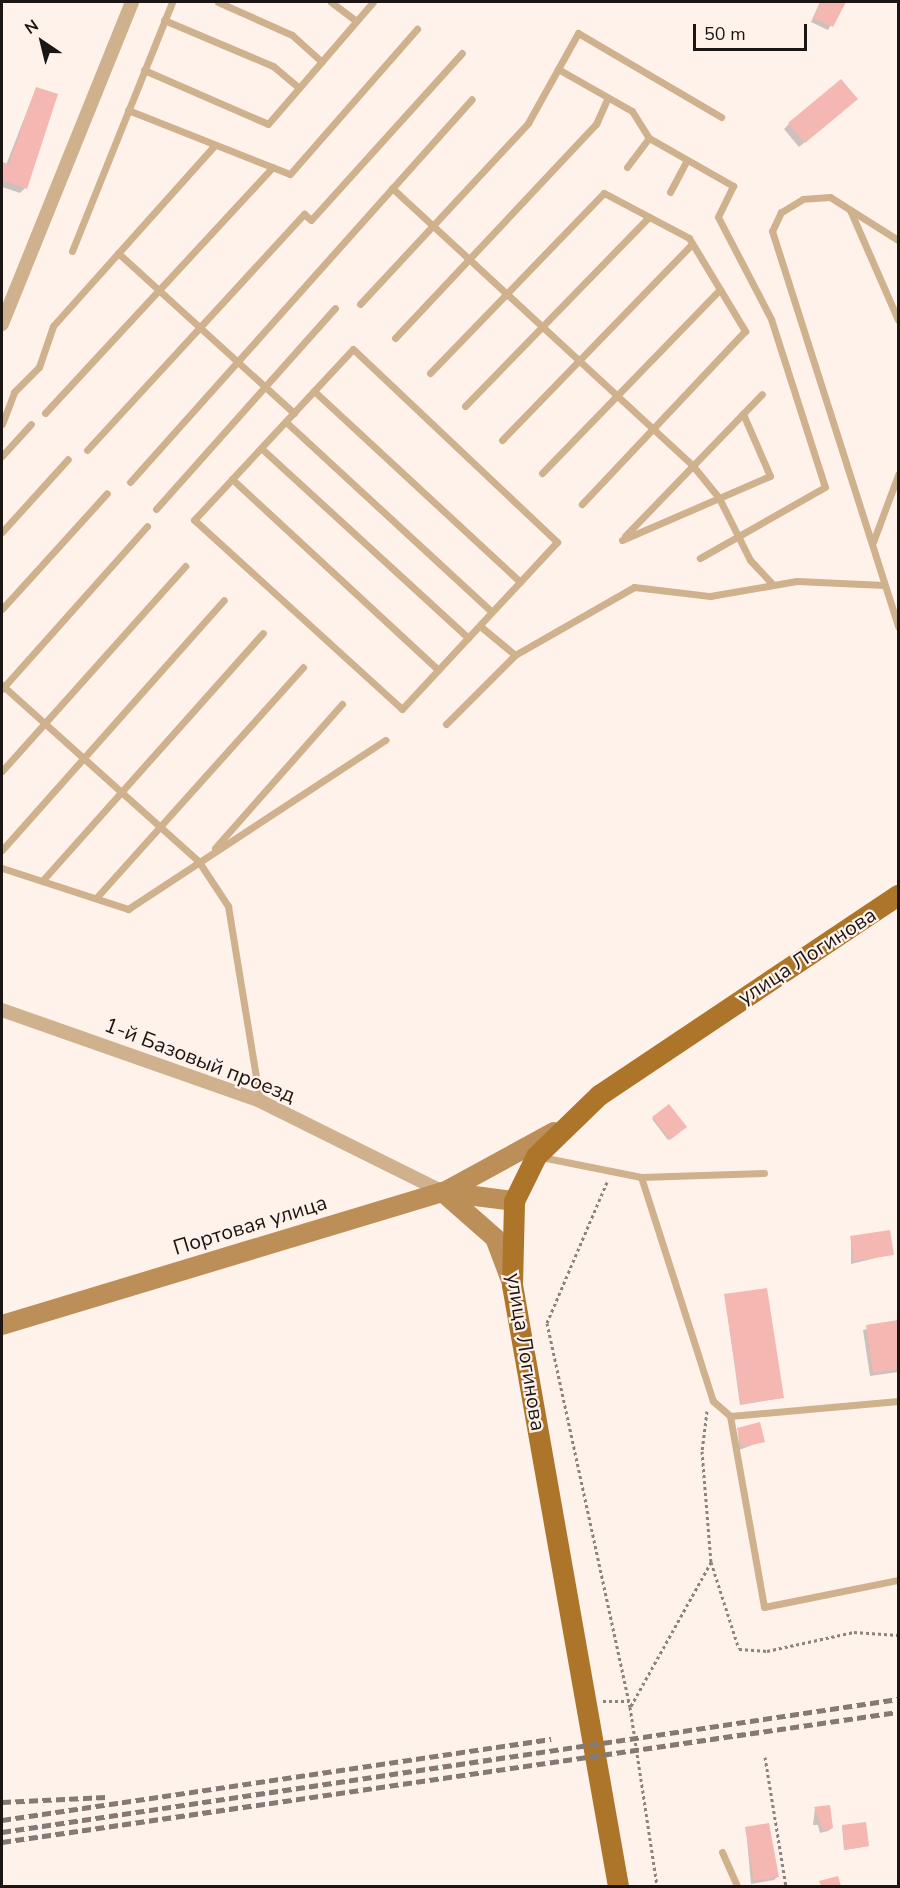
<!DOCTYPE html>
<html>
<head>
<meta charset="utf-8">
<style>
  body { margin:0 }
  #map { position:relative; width:900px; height:1888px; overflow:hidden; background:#fff2eb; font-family:"Nunito Sans",sans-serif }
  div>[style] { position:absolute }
  .shadow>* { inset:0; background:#0003 }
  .building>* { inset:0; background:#f5b7b1 }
  .path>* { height:3px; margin-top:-1.5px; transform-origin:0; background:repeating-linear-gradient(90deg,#8c827e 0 3px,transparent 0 6px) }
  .lane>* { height:7px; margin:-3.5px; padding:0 3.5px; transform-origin:3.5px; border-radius:3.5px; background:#cfb18d }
  .street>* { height:14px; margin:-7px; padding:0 7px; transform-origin:7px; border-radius:7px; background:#cfb18d }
  .secondary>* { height:20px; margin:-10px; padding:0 10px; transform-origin:10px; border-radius:10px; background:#bc8e58 }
  .primary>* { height:21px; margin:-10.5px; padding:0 10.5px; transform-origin:10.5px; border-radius:10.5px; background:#ad7529 }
  .rail>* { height:4.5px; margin-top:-2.25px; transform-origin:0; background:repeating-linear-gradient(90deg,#837a76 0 9px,transparent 0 13.5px) }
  span { translate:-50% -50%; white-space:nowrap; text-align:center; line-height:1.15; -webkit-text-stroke:4.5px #fff2eb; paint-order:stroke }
  .street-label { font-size:21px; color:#1b1513 }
  .frame { position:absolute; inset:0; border:3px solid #1b1513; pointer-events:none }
  .north { position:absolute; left:12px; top:12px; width:60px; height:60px; -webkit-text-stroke:4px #fff2eb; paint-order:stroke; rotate:325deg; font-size:16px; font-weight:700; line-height:24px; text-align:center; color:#1b1513 }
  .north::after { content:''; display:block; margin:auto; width:21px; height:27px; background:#1b1513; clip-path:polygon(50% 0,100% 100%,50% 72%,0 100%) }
  .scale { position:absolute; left:693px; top:24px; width:114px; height:27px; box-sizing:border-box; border:3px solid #1b1513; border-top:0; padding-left:8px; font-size:18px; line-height:21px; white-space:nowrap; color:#1b1513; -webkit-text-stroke:4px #fff2eb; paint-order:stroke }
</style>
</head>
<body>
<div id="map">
  <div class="shadow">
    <i style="clip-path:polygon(820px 2px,844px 2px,828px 30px,811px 22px)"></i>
    <i style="clip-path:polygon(36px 88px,25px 188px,20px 193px,2px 187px,2px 164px,6px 165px)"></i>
    <i style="clip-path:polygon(850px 105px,799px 147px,784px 129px,789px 124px)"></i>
    <i style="clip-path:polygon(669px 1106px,685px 1127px,668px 1140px,652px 1119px)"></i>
    <i style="clip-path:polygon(851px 1237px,892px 1254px,851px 1264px)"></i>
    <i style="clip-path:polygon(725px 1296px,783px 1397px,781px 1398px,740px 1405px)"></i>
    <i style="clip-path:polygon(898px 1322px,898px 1372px,870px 1376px,863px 1330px)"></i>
    <i style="clip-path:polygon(738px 1429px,763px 1441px,739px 1450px)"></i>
    <i style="clip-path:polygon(815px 1809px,832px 1828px,828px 1831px,820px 1833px,818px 1825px,813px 1825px)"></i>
    <i style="clip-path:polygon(842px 1827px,868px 1846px,844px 1850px)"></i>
    <i style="clip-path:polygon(746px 1828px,778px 1876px,774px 1880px,751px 1884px)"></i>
  </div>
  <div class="building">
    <i style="clip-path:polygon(821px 2px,846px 2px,833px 27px,813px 18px)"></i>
    <i style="clip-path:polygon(841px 79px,858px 99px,805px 143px,788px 123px)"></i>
    <i style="clip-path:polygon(36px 87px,58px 94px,27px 189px,2px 180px,2px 162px,9px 164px)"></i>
    <i style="clip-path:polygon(669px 1104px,687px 1127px,670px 1140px,652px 1117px)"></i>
    <i style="clip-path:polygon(890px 1230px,894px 1255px,854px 1261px,850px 1236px)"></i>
    <i style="clip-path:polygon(767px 1288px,784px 1398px,741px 1404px,724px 1294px)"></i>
    <i style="clip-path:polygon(898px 1320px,898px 1369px,873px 1373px,866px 1325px)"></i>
    <i style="clip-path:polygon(760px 1422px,765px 1442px,742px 1447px,737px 1428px)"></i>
    <i style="clip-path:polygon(830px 1805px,833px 1828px,823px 1830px,814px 1807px)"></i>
    <i style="clip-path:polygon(866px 1822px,869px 1846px,845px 1850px,842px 1825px)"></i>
    <i style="clip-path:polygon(769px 1823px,779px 1877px,754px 1881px,745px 1827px)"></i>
    <i style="clip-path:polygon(838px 1876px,841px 1886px,821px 1886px,819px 1881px)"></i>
  </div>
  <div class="path">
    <i style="left:607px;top:1182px;width:153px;rotate:113.1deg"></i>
    <i style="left:547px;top:1323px;width:393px;rotate:77.8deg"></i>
    <i style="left:630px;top:1707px;width:181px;rotate:81.4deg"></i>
    <i style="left:707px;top:1411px;width:40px;rotate:97.1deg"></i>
    <i style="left:702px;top:1451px;width:111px;rotate:85.4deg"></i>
    <i style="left:711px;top:1562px;width:91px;rotate:72.2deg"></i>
    <i style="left:739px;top:1649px;width:28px;rotate:4deg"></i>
    <i style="left:767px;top:1651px;width:89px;rotate:-12.3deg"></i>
    <i style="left:854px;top:1632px;width:44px;rotate:3.9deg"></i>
    <i style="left:603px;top:1701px;width:26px"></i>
    <i style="left:631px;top:1706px;width:165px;rotate:-60.9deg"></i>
    <i style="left:765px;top:1757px;width:131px;rotate:80.8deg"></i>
  </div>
  <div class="lane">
    <i style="left:218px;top:2px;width:81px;rotate:24deg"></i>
    <i style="left:292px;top:35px;width:40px;rotate:42deg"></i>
    <i style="left:331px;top:2px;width:31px;rotate:37deg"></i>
    <i style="left:164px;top:20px;width:118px;rotate:22.9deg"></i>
    <i style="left:273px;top:66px;width:34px;rotate:40deg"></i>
    <i style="left:558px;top:69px;width:85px;rotate:29.6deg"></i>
    <i style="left:632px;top:111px;width:32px;rotate:58deg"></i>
    <i style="left:649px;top:138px;width:97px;rotate:29.7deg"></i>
    <i style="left:733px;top:186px;width:34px;rotate:116deg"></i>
    <i style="left:718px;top:217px;width:115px;rotate:62.5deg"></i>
    <i style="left:771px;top:319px;width:176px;rotate:72.2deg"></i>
    <i style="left:825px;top:487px;width:144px;rotate:150.4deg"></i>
    <i style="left:144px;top:70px;width:135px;rotate:23.5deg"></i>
    <i style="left:268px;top:124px;width:161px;rotate:-49.3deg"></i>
    <i style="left:128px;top:110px;width:174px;rotate:21.6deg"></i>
    <i style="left:290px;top:174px;width:193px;rotate:-48.8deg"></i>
    <i style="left:627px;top:167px;width:36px;rotate:-53deg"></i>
    <i style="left:392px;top:188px;width:410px;rotate:42.7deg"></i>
    <i style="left:693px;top:466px;width:41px;rotate:50.9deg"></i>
    <i style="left:719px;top:498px;width:69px;rotate:63.4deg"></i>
    <i style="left:750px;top:560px;width:33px;rotate:47deg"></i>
    <i style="left:670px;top:192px;width:36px;rotate:-62deg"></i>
    <i style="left:850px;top:210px;width:120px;rotate:66.4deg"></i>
    <i style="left:898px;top:240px;width:80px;rotate:-147.7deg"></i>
    <i style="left:830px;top:197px;width:27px;rotate:176deg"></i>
    <i style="left:803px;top:199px;width:26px;rotate:149deg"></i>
    <i style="left:781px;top:212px;width:21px;rotate:115deg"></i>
    <i style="left:772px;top:231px;width:415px;rotate:72.3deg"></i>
    <i style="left:72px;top:251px;width:268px;rotate:-68.1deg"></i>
    <i style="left:118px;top:253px;width:238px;rotate:42.3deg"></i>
    <i style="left:360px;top:304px;width:247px;rotate:-47.1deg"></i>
    <i style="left:528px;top:123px;width:103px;rotate:-60.9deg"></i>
    <i style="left:578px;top:33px;width:166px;rotate:30.4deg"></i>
    <i style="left:395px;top:338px;width:294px;rotate:-46.8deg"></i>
    <i style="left:596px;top:124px;width:27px;rotate:-66deg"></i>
    <i style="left:353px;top:349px;width:281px;rotate:43.4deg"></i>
    <i style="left:557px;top:542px;width:228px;rotate:132.9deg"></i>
    <i style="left:402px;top:709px;width:281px;rotate:-137.7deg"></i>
    <i style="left:194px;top:520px;width:233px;rotate:-47.1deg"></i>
    <i style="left:430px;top:373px;width:250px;rotate:-46deg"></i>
    <i style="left:604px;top:193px;width:96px;rotate:27.9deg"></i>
    <i style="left:689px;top:238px;width:109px;rotate:58.9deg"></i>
    <i style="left:745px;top:331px;width:238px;rotate:133.3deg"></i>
    <i style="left:314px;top:391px;width:281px;rotate:42.8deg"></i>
    <i style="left:465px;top:406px;width:264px;rotate:-45.8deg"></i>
    <i style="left:45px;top:413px;width:335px;rotate:-47.2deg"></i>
    <i style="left:286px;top:422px;width:280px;rotate:42.7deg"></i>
    <i style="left:2px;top:424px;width:34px;rotate:-69deg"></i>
    <i style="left:14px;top:392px;width:35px;rotate:-45deg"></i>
    <i style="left:39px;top:367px;width:43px;rotate:-71.1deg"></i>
    <i style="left:53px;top:326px;width:241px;rotate:-48.2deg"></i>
    <i style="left:502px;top:440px;width:273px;rotate:-45.9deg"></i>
    <i style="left:261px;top:448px;width:281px;rotate:42.5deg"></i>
    <i style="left:87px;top:450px;width:321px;rotate:-47.4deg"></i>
    <i style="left:304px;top:214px;width:9px;rotate:41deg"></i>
    <i style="left:311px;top:220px;width:225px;rotate:-47.9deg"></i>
    <i style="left:2px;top:456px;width:43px;rotate:-47.8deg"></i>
    <i style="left:542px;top:473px;width:256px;rotate:-45.9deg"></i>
    <i style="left:232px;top:479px;width:281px;rotate:42.8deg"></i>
    <i style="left:130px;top:482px;width:513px;rotate:-48.24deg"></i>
    <i style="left:156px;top:509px;width:269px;rotate:-48.3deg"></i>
    <i style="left:2px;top:532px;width:98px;rotate:-47.9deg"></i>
    <i style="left:625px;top:536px;width:197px;rotate:-46deg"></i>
    <i style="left:622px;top:540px;width:161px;rotate:-23.4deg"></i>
    <i style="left:770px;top:476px;width:68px;rotate:-113.5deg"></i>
    <i style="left:873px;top:542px;width:72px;rotate:-69.5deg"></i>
    <i style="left:2px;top:609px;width:156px;rotate:-47.8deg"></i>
    <i style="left:480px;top:626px;width:45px;rotate:39.6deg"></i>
    <i style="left:2px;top:685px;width:265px;rotate:41.9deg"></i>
    <i style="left:199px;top:862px;width:53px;rotate:56.6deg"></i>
    <i style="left:228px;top:906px;width:198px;rotate:80.7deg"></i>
    <i style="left:2px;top:689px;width:218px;rotate:-48.3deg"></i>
    <i style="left:446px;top:724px;width:98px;rotate:-45deg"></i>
    <i style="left:515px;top:655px;width:137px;rotate:-29.7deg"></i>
    <i style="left:634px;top:587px;width:77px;rotate:6.8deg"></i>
    <i style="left:710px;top:596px;width:88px;rotate:-9.8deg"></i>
    <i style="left:797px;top:581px;width:87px;rotate:2.6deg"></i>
    <i style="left:2px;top:771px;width:275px;rotate:-48.2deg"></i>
    <i style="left:215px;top:848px;width:192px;rotate:-48.6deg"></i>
    <i style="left:2px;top:850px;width:334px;rotate:-48.4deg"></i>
    <i style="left:2px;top:868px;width:133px;rotate:18deg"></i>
    <i style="left:128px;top:909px;width:308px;rotate:-33.3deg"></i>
    <i style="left:42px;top:881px;width:332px;rotate:-48.3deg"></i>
    <i style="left:96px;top:898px;width:310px;rotate:-48.1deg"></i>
    <i style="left:541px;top:1157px;width:102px;rotate:11.3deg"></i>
    <i style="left:764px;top:1173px;width:123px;rotate:178.1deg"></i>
    <i style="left:641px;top:1177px;width:235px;rotate:72.2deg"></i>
    <i style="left:713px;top:1401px;width:23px;rotate:41deg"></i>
    <i style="left:730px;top:1416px;width:194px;rotate:79.9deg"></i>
    <i style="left:764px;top:1607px;width:137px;rotate:-11.4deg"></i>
    <i style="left:730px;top:1416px;width:169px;rotate:-5.1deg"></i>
    <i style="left:722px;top:1852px;width:37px;rotate:66deg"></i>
  </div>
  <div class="street">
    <i style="left:2px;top:324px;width:347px;rotate:-68deg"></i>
    <i style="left:2px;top:1010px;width:274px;rotate:19.4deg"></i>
    <i style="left:260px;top:1101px;width:204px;rotate:26.4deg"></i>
  </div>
  <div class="secondary">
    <i style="left:446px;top:1191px;width:123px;rotate:-28.6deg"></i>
    <i style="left:445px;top:1194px;width:67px;rotate:41.3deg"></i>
    <i style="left:495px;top:1238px;width:48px;rotate:69.3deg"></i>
    <i style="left:2px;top:1325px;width:461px;rotate:-16.8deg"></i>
    <i style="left:443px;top:1192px;width:72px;rotate:7.2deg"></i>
  </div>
  <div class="primary">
    <i style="left:618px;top:1886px;width:610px;rotate:-100deg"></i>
    <i style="left:512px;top:1285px;width:84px;rotate:-88.6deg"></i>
    <i style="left:514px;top:1201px;width:50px;rotate:-63.9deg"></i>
    <i style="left:536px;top:1156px;width:88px;rotate:-44.1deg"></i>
    <i style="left:599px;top:1095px;width:360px;rotate:-33.8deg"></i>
  </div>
  <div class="rail">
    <i style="left:2px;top:1802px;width:104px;rotate:-2.8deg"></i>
    <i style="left:2px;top:1820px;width:555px;rotate:-8.39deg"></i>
    <i style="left:2px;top:1832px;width:906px;rotate:-8.44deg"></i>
    <i style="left:2px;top:1842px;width:905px;rotate:-8.26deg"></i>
  </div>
  <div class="street-label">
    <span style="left:807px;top:956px;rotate:-33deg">улица Логинова</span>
    <span style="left:200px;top:1060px;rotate:21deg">1-й Базовый проезд</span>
    <span style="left:250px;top:1225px;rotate:-17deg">Портовая улица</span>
    <span style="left:526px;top:1352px;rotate:81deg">улица Логинова</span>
  </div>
  <div class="frame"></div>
  <div class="north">N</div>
  <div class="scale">50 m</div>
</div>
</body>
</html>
